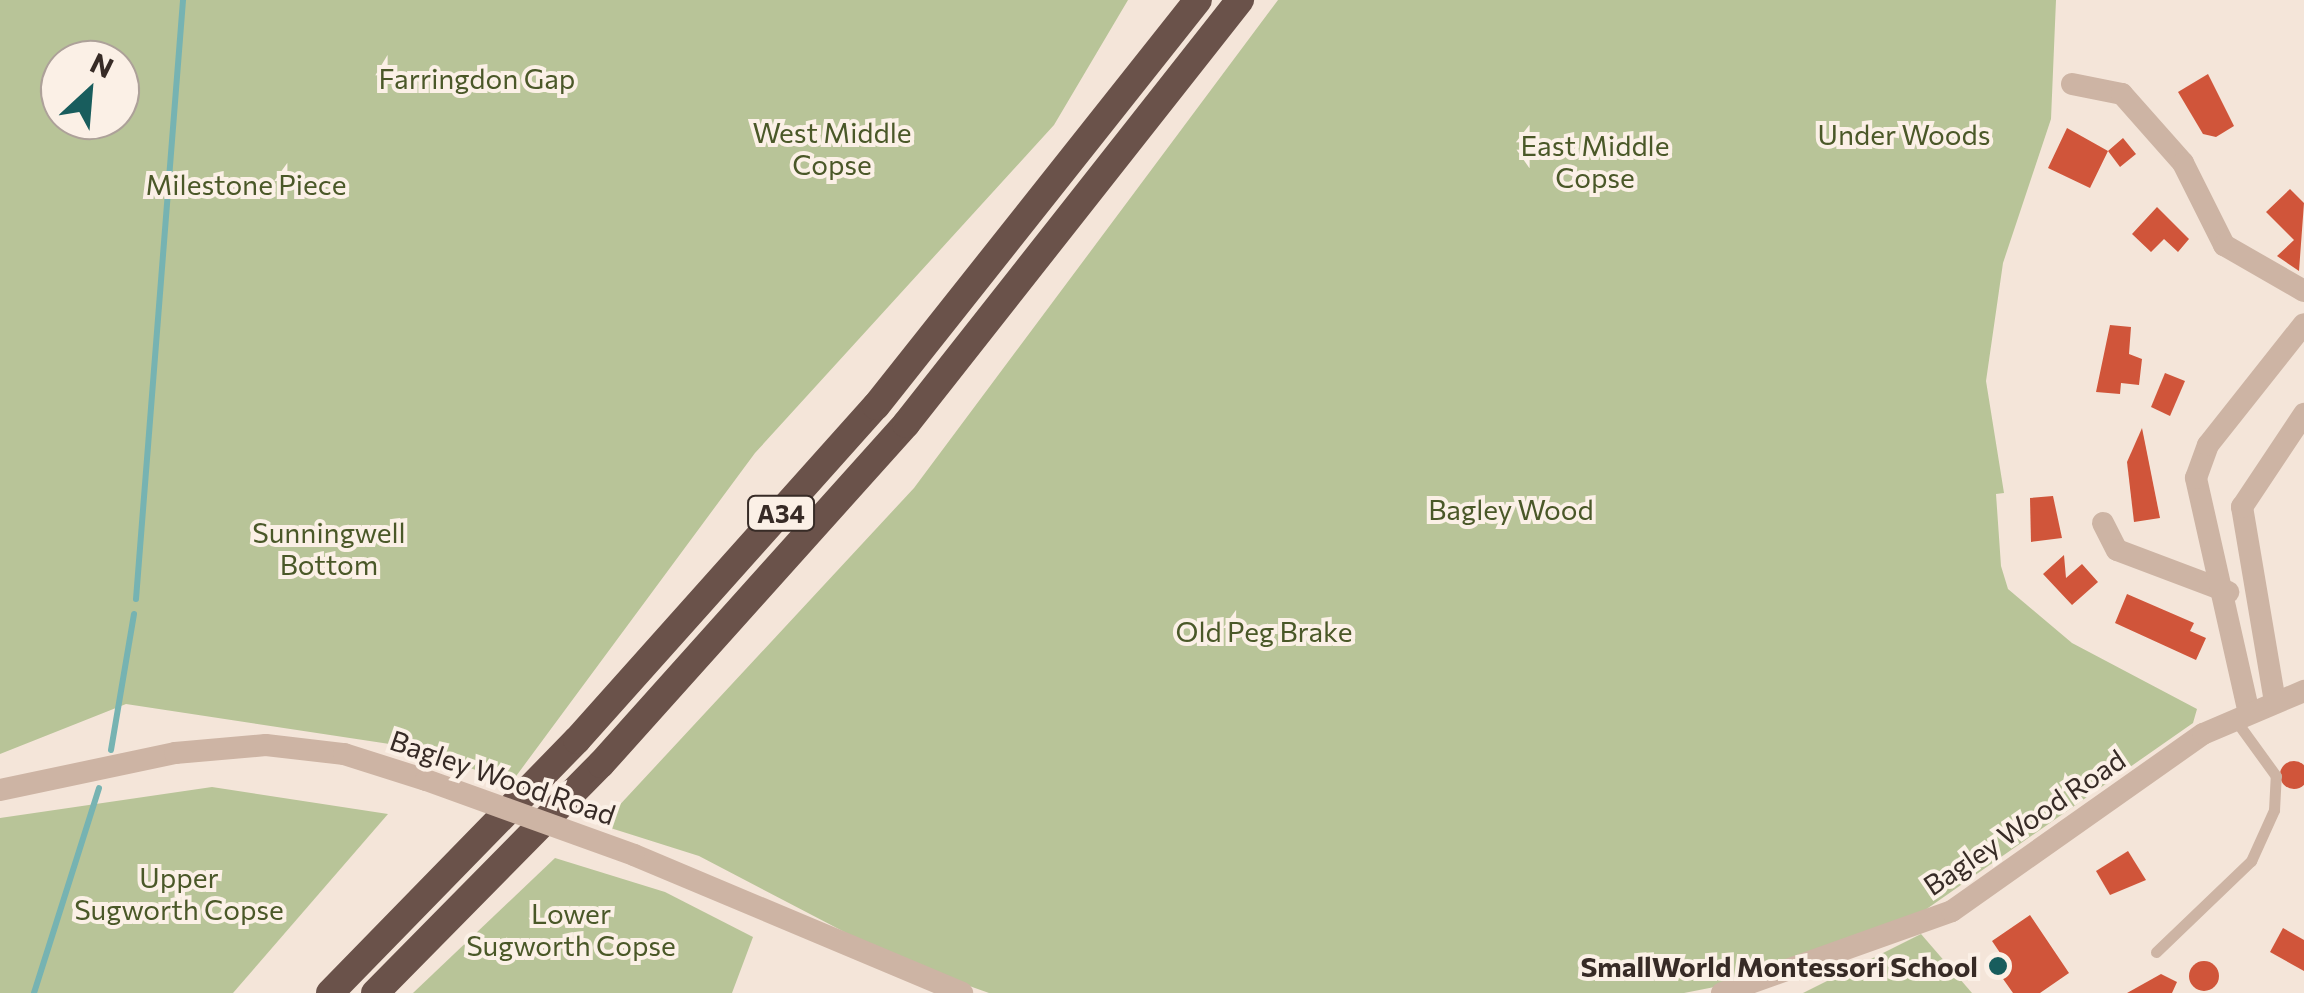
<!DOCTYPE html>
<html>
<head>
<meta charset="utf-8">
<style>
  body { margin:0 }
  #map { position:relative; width:2304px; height:993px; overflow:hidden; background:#f4e5d9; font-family:Commissioner,sans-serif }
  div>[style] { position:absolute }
  .green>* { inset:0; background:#b8c498 }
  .stream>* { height:6px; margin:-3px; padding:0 3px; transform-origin:3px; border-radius:3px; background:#76b3b2 }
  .building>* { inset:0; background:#d0553a }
  .round { border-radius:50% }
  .service>* { height:11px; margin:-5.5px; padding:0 5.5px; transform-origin:5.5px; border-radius:5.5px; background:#cdb4a4 }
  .minor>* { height:22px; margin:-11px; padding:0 11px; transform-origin:11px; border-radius:11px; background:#cdb4a4 }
  .trunk>* { height:28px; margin:-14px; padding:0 14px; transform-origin:14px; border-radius:14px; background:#6a524a }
  .minor-bridge>* { height:22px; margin:-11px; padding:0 11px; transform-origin:11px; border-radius:11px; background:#cdb4a4 }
  .dots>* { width:28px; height:28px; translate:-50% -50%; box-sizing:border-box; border:5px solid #fbf0e6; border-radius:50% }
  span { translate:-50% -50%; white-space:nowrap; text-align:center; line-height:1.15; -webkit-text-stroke:8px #fbf0e6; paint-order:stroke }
  .shield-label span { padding:2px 8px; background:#fbf0e6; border:2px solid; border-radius:8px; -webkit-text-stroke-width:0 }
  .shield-label { font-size:25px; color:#372b26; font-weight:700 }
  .park-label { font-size:28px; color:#4a5828 }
  .street-label { font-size:28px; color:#372b26 }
  .poi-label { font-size:28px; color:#372b26; font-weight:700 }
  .right { translate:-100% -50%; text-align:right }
  .north { position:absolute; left:40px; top:40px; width:100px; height:100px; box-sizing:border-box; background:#fbf0e6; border:2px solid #ada199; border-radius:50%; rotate:26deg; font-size:28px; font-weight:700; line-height:40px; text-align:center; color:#372b26 }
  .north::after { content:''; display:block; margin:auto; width:35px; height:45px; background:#185d5d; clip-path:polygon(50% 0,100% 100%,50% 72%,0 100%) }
</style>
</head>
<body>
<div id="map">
  <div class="green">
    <i style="clip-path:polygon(evenodd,0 0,1128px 0,1054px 125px,755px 453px,511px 783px,416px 748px,126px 704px,0 754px,0 0,60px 60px,120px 60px,120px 120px,60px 120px,60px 60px)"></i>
    <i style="clip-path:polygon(1278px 0,2056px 0,2051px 119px,2003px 263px,1986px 381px,2004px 493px,1996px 494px,2001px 566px,2008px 589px,2072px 643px,2197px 709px,2193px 723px,1918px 915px,1740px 982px,1684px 993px,989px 993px,902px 962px,699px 856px,601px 825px,914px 488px)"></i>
    <i style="clip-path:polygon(212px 787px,388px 814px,233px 993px,0 993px,0 818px)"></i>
    <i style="clip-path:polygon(555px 858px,665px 892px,753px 937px,732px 993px,413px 993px)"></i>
    <i style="clip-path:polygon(1921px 934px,1972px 993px,1803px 993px)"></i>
  </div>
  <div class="stream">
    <i style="left:136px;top:599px;width:601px;rotate:-85.51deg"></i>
    <i style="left:111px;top:750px;width:138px;rotate:-80.4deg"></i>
    <i style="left:34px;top:993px;width:215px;rotate:-72.4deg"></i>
  </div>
  <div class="building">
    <i style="clip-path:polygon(2208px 74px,2234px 126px,2216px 137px,2203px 134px,2178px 92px)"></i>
    <i style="clip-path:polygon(2067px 128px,2108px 151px,2123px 138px,2136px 154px,2120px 167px,2108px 151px,2090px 188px,2048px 168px)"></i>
    <i style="clip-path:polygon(2290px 189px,2304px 203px,2299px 271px,2277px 256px,2294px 240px,2266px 212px)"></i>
    <i style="clip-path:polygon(2157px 207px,2189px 239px,2178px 252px,2164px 239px,2151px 252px,2132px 234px)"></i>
    <i style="clip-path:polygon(2110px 325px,2131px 327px,2129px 354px,2142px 359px,2139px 385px,2121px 383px,2120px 394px,2096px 392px)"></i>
    <i style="clip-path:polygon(2165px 373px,2185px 381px,2170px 416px,2151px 407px)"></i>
    <i style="clip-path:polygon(2142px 428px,2160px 518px,2134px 522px,2127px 462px)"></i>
    <i style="clip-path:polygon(2053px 496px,2062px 538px,2031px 542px,2030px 498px)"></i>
    <i style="clip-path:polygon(2064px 555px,2066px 578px,2082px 564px,2098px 582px,2072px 605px,2043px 574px)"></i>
    <i style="clip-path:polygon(2127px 594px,2194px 623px,2190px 631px,2206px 638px,2196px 660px,2115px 623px)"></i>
    <i class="round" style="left:2280px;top:761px;width:28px;height:28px"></i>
    <i style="clip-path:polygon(2128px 851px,2146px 880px,2110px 895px,2096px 871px)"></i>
    <i style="clip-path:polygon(2030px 915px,2069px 973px,2040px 993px,2013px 993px,2001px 976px,2011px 969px,1992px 941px)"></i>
    <i style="clip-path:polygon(2283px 928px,2304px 940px,2304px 971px,2270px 952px)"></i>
    <i class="round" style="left:2189px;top:961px;width:30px;height:30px"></i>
    <i style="clip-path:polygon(2161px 974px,2177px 982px,2172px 993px,2127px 993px)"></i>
  </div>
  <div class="service">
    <i style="left:2156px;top:952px;width:132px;rotate:-43.8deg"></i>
    <i style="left:2251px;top:861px;width:56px;rotate:-65.7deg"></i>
    <i style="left:2274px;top:810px;width:34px;rotate:-87deg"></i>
    <i style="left:2276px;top:776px;width:72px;rotate:-125.9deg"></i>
  </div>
  <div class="minor">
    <i style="left:2072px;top:84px;width:51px;rotate:11.3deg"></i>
    <i style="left:2122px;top:94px;width:92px;rotate:48.5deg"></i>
    <i style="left:2183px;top:163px;width:92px;rotate:63.4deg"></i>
    <i style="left:2224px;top:245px;width:92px;rotate:29.9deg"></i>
    <i style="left:2103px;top:523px;width:30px;rotate:63deg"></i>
    <i style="left:2117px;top:550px;width:119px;rotate:20.7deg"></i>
    <i style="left:2274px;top:696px;width:192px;rotate:-99.6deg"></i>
    <i style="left:2242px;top:507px;width:112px;rotate:-56.3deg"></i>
    <i style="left:2248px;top:709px;width:237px;rotate:-102.7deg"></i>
    <i style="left:2196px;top:478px;width:35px;rotate:-70deg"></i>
    <i style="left:2208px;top:445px;width:154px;rotate:-51.6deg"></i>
    <i style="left:0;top:790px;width:179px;rotate:-11.9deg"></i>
    <i style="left:175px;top:753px;width:91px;rotate:-5deg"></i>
    <i style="left:266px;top:745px;width:79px;rotate:6.6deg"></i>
    <i style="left:344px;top:754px;width:86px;rotate:17.6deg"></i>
    <i style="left:634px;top:855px;width:356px;rotate:22.8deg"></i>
    <i style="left:1722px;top:993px;width:244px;rotate:-19.6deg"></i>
    <i style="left:1952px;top:911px;width:307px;rotate:-35.2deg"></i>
    <i style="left:2203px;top:734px;width:110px;rotate:-23.1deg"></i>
  </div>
  <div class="trunk">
    <i style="left:330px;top:993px;width:354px;rotate:-45.7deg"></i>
    <i style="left:577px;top:740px;width:448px;rotate:-48.2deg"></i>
    <i style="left:876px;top:406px;width:518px;rotate:-51.58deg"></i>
    <i style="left:375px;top:993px;width:322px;rotate:-45.4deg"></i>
    <i style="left:601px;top:764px;width:457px;rotate:-48.1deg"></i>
    <i style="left:906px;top:424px;width:540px;rotate:-51.77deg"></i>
  </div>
  <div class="minor-bridge">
    <i style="left:426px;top:780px;width:221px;rotate:19.8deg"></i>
  </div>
  <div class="dots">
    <i style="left:1998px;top:966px;background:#185d5d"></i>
  </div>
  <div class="shield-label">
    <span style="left:781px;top:513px">A34</span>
  </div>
  <div class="park-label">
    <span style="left:477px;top:78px">Farringdon Gap</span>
    <span style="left:832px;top:148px">West Middle<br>Copse</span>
    <span style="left:1904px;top:134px">Under Woods</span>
    <span style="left:1595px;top:161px">East Middle<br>Copse</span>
    <span style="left:246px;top:184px">Milestone Piece</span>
    <span style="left:1511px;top:509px">Bagley Wood</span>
    <span style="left:329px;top:548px">Sunningwell<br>Bottom</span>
    <span style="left:1264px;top:631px">Old Peg Brake</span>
    <span style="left:179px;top:893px">Upper<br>Sugworth Copse</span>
    <span style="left:571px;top:929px">Lower<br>Sugworth Copse</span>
  </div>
  <div class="street-label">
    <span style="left:503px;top:777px;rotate:19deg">Bagley Wood Road</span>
    <span style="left:2024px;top:822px;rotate:-34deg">Bagley Wood Road</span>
  </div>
  <div class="poi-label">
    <span class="right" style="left:1978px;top:966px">SmallWorld Montessori School</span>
  </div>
  <div class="north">N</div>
</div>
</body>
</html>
